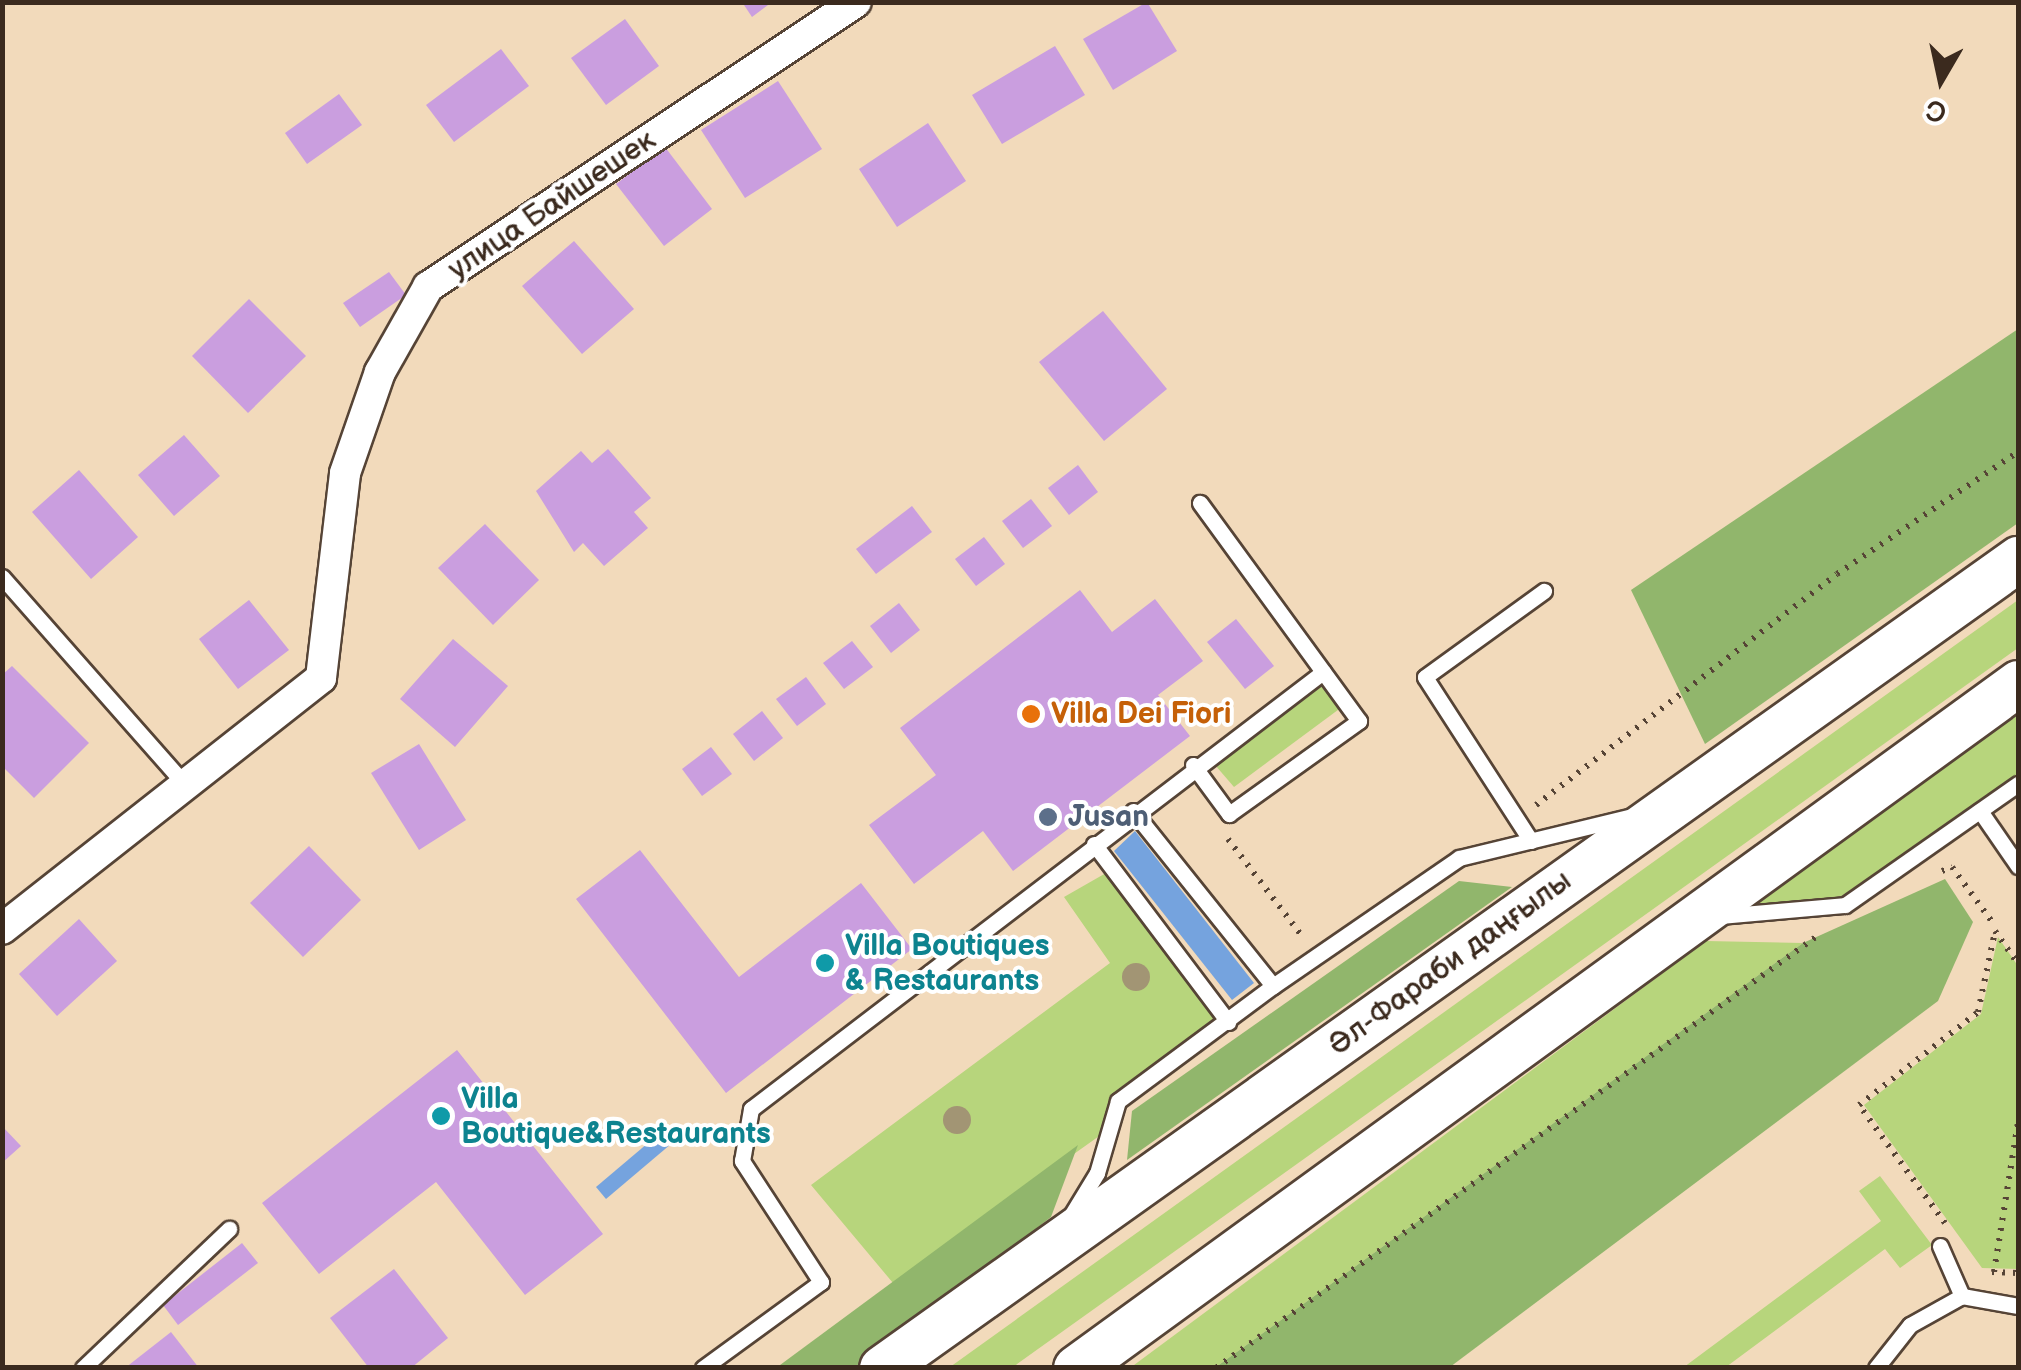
<!DOCTYPE html>
<html>
<head>
<meta charset="utf-8">
<style>
  body { margin:0 }
  #map { position:relative; width:2021px; height:1370px; overflow:hidden; background:#f2dabb; font-family:"Balsamiq Sans",sans-serif }
  div>[style] { position:absolute }
  .green>* { inset:0; background:#b7d57c }
  .forest>* { inset:0; background:#91b66c }
  .water>* { inset:0; background:#75a3de }
  .building>* { inset:0; background:#ca9edf }
  .path>* { height:6px; margin-top:-3px; transform-origin:0; background:repeating-linear-gradient(90deg,#564436 0 2.5px,transparent 0 10.5px) }
  .roads { filter:drop-shadow(2px 0 #564436) drop-shadow(-2px 0 #564436) drop-shadow(0 2px #564436) drop-shadow(0 -2px #564436) }
  .service>* { height:15px; margin:-7.5px; padding:0 7.5px; transform-origin:7.5px; border-radius:7.5px; background:#fff }
  .minor>* { height:30px; margin:-15px; padding:0 15px; transform-origin:15px; border-radius:15px; background:#fff }
  .primary>* { height:45px; margin:-22.5px; padding:0 22.5px; transform-origin:22.5px; border-radius:22.5px; background:#fff }
  .trees>* { width:28px; height:28px; margin:-14px; border-radius:50%; background:#a29574 }
  .dots>* { width:28px; height:28px; translate:-50% -50%; box-sizing:border-box; border:5px solid #fff; border-radius:50% }
  span { translate:-50% -50%; white-space:nowrap; text-align:center; line-height:1.15; -webkit-text-stroke:8px #fff; paint-order:stroke }
  .street-label { font-size:30px; color:#3b2a1e }
  .food-label { font-size:30px; color:#c56008; font-weight:700 }
  .left { translate:0 -50%; text-align:left }
  .service-label { font-size:30px; color:#4e5e75; font-weight:700 }
  .culture-label { font-size:30px; color:#0d838f; font-weight:700 }
  .frame { position:absolute; inset:0; border:5px solid #3b2a1e; pointer-events:none }
  .north { position:absolute; left:1891px; top:30px; width:100px; height:100px; -webkit-text-stroke:8px #fff; paint-order:stroke; rotate:189deg; font-size:28px; font-weight:700; line-height:40px; text-align:center; color:#3b2a1e }
  .north::after { content:''; display:block; margin:auto; width:35px; height:45px; background:#3b2a1e; clip-path:polygon(50% 0,100% 100%,50% 72%,0 100%) }
</style>
</head>
<body>
<div id="map">
  <div class="green">
    <i style="clip-path:polygon(2018px 600px,2018px 648px,1013px 1367px,950px 1367px)"></i>
    <i style="clip-path:polygon(1329px 681px,1346px 704px,1234px 787px,1215px 765px)"></i>
    <i style="clip-path:polygon(2018px 692px,2018px 782px,1845px 905px,1704px 918px)"></i>
    <i style="clip-path:polygon(1113px 869px,1228px 1022px,1118px 1101px,1102px 1134px,893px 1283px,811px 1185px,1110px 963px,1064px 897px)"></i>
    <i style="clip-path:polygon(1998px 937px,2018px 966px,2018px 1269px,1982px 1268px,1864px 1105px,1981px 1014px)"></i>
    <i style="clip-path:polygon(1706px 941px,1803px 943px,1216px 1367px,1130px 1368px)"></i>
    <i style="clip-path:polygon(1880px 1176px,1932px 1245px,1900px 1268px,1885px 1249px,1726px 1367px,1684px 1367px,1881px 1221px,1859px 1191px)"></i>
  </div>
  <div class="forest">
    <i style="clip-path:polygon(2018px 329px,2018px 523px,1705px 744px,1631px 590px)"></i>
    <i style="clip-path:polygon(1945px 879px,1973px 922px,1938px 1001px,1450px 1367px,1216px 1367px,1803px 943px)"></i>
    <i style="clip-path:polygon(1459px 881px,1512px 887px,1127px 1160px,1132px 1111px)"></i>
    <i style="clip-path:polygon(1078px 1145px,1051px 1217px,881px 1350px,856px 1367px,776px 1368px)"></i>
  </div>
  <div class="water">
    <i style="clip-path:polygon(1135px 831px,1254px 983px,1232px 1000px,1114px 851px)"></i>
    <i style="clip-path:polygon(661px 1132px,671px 1144px,606px 1199px,596px 1187px)"></i>
  </div>
  <div class="building">
    <i style="clip-path:polygon(742px 2px,772px 2px,752px 17px)"></i>
    <i style="clip-path:polygon(1147px 2px,1177px 51px,1113px 90px,1083px 39px)"></i>
    <i style="clip-path:polygon(625px 19px,659px 66px,606px 105px,571px 58px)"></i>
    <i style="clip-path:polygon(1055px 46px,1085px 95px,1002px 144px,972px 95px)"></i>
    <i style="clip-path:polygon(501px 49px,529px 86px,454px 142px,426px 105px)"></i>
    <i style="clip-path:polygon(778px 81px,822px 149px,745px 198px,701px 130px)"></i>
    <i style="clip-path:polygon(339px 94px,362px 125px,307px 164px,285px 133px)"></i>
    <i style="clip-path:polygon(928px 123px,966px 181px,897px 227px,859px 169px)"></i>
    <i style="clip-path:polygon(665px 147px,712px 209px,664px 246px,616px 184px)"></i>
    <i style="clip-path:polygon(574px 241px,634px 309px,582px 354px,522px 286px)"></i>
    <i style="clip-path:polygon(389px 272px,406px 295px,360px 327px,343px 303px)"></i>
    <i style="clip-path:polygon(249px 299px,306px 356px,248px 413px,192px 356px)"></i>
    <i style="clip-path:polygon(1103px 311px,1167px 389px,1104px 441px,1039px 362px)"></i>
    <i style="clip-path:polygon(184px 435px,220px 476px,174px 516px,138px 475px)"></i>
    <i style="clip-path:polygon(608px 449px,651px 498px,634px 512px,648px 528px,604px 566px,583px 543px,574px 552px,536px 491px,581px 451px,592px 463px)"></i>
    <i style="clip-path:polygon(1078px 465px,1098px 492px,1069px 515px,1048px 488px)"></i>
    <i style="clip-path:polygon(79px 470px,138px 537px,91px 579px,32px 512px)"></i>
    <i style="clip-path:polygon(1031px 499px,1052px 526px,1023px 548px,1002px 521px)"></i>
    <i style="clip-path:polygon(912px 506px,932px 532px,876px 574px,856px 549px)"></i>
    <i style="clip-path:polygon(485px 524px,539px 580px,493px 625px,438px 568px)"></i>
    <i style="clip-path:polygon(984px 537px,1005px 564px,976px 586px,955px 559px)"></i>
    <i style="clip-path:polygon(1080px 590px,1112px 632px,1155px 599px,1203px 661px,1158px 695px,1190px 736px,1013px 871px,983px 831px,914px 884px,869px 825px,936px 775px,900px 728px)"></i>
    <i style="clip-path:polygon(249px 600px,289px 650px,238px 689px,199px 639px)"></i>
    <i style="clip-path:polygon(899px 603px,920px 630px,891px 653px,870px 626px)"></i>
    <i style="clip-path:polygon(1236px 619px,1274px 666px,1245px 689px,1207px 642px)"></i>
    <i style="clip-path:polygon(453px 639px,508px 686px,455px 747px,400px 699px)"></i>
    <i style="clip-path:polygon(852px 641px,873px 667px,844px 689px,823px 663px)"></i>
    <i style="clip-path:polygon(12px 666px,89px 743px,34px 798px,2px 766px,2px 675px)"></i>
    <i style="clip-path:polygon(806px 677px,826px 704px,797px 726px,776px 699px)"></i>
    <i style="clip-path:polygon(762px 711px,783px 738px,754px 761px,733px 734px)"></i>
    <i style="clip-path:polygon(419px 744px,466px 820px,419px 850px,371px 773px)"></i>
    <i style="clip-path:polygon(711px 747px,732px 774px,702px 796px,682px 769px)"></i>
    <i style="clip-path:polygon(309px 846px,361px 900px,303px 957px,250px 903px)"></i>
    <i style="clip-path:polygon(640px 850px,739px 977px,861px 883px,912px 949px,726px 1093px,576px 899px)"></i>
    <i style="clip-path:polygon(79px 919px,117px 961px,57px 1016px,19px 974px)"></i>
    <i style="clip-path:polygon(457px 1050px,603px 1234px,525px 1295px,436px 1182px,319px 1274px,262px 1203px)"></i>
    <i style="clip-path:polygon(2px 1126px,21px 1146px,2px 1163px)"></i>
    <i style="clip-path:polygon(242px 1243px,258px 1263px,178px 1325px,163px 1305px)"></i>
    <i style="clip-path:polygon(394px 1269px,448px 1338px,411px 1368px,369px 1368px,330px 1318px)"></i>
    <i style="clip-path:polygon(171px 1332px,199px 1368px,125px 1368px)"></i>
  </div>
  <div class="path">
    <i style="left:1536px;top:805px;width:379px;rotate:-37.5deg"></i>
    <i style="left:1837px;top:574px;width:218px;rotate:-34deg"></i>
    <i style="left:1228px;top:839px;width:122px;rotate:52.7deg"></i>
    <i style="left:1942px;top:871px;width:11px;rotate:-22deg"></i>
    <i style="left:1952px;top:867px;width:69px;rotate:53.8deg"></i>
    <i style="left:1945px;top:1223px;width:146px;rotate:-126.1deg"></i>
    <i style="left:1859px;top:1105px;width:151px;rotate:-38deg"></i>
    <i style="left:1978px;top:1012px;width:83px;rotate:-78.1deg"></i>
    <i style="left:1995px;top:931px;width:40px;rotate:55.1deg"></i>
    <i style="left:1992px;top:1272px;width:26px;rotate:2deg"></i>
    <i style="left:1994px;top:1272px;width:152px;rotate:-80.9deg"></i>
    <i style="left:1216px;top:1368px;width:744px;rotate:-35.7deg"></i>
  </div>
  <div class="roads">
    <div class="service">
      <i style="left:2px;top:577px;width:281px;rotate:48.6deg"></i>
      <i style="left:1193px;top:765px;width:61px;rotate:53.7deg"></i>
      <i style="left:1229px;top:814px;width:160px;rotate:-35.6deg"></i>
      <i style="left:1359px;top:721px;width:270px;rotate:-126.1deg"></i>
      <i style="left:1133px;top:811px;width:224px;rotate:51.3deg"></i>
      <i style="left:1980px;top:811px;width:67px;rotate:55.4deg"></i>
      <i style="left:1531px;top:841px;width:195px;rotate:-122.9deg"></i>
      <i style="left:1425px;top:677px;width:147px;rotate:-35.9deg"></i>
      <i style="left:1094px;top:844px;width:223px;rotate:53deg"></i>
      <i style="left:1719px;top:916px;width:126px;rotate:-5deg"></i>
      <i style="left:1845px;top:905px;width:211px;rotate:-35deg"></i>
      <i style="left:1072px;top:1214px;width:48px;rotate:-58.6deg"></i>
      <i style="left:1097px;top:1173px;width:75px;rotate:-73.7deg"></i>
      <i style="left:1118px;top:1101px;width:193px;rotate:-36.6deg"></i>
      <i style="left:1273px;top:986px;width:226px;rotate:-34.5deg"></i>
      <i style="left:1459px;top:858px;width:174px;rotate:-13.6deg"></i>
      <i style="left:1940px;top:1246px;width:55px;rotate:66.3deg"></i>
      <i style="left:83px;top:1368px;width:202px;rotate:-43.6deg"></i>
      <i style="left:703px;top:1368px;width:146px;rotate:-36.1deg"></i>
      <i style="left:821px;top:1282px;width:145px;rotate:-123.1deg"></i>
      <i style="left:742px;top:1161px;width:53px;rotate:-80.2deg"></i>
      <i style="left:751px;top:1109px;width:720px;rotate:-37.38deg"></i>
      <i style="left:1876px;top:1368px;width:55px;rotate:-51.7deg"></i>
      <i style="left:1910px;top:1325px;width:60px;rotate:-29.1deg"></i>
      <i style="left:1962px;top:1296px;width:57px;rotate:10.1deg"></i>
    </div>
    <div class="minor">
      <i style="left:2px;top:929px;width:406px;rotate:-38.2deg"></i>
      <i style="left:321px;top:678px;width:206px;rotate:-83.3deg"></i>
      <i style="left:345px;top:473px;width:107px;rotate:-70.9deg"></i>
      <i style="left:380px;top:372px;width:98px;rotate:-60.5deg"></i>
      <i style="left:428px;top:287px;width:514px;rotate:-33.66deg"></i>
    </div>
    <div class="primary">
      <i style="left:882px;top:1368px;width:1395px;rotate:-35.46deg"></i>
      <i style="left:1076px;top:1368px;width:1165px;rotate:-36.02deg"></i>
    </div>
  </div>
  <div class="trees">
    <i style="left:1136px;top:977px"></i>
    <i style="left:957px;top:1120px"></i>
  </div>
  <div class="dots">
    <i style="left:1031px;top:714px;background:#e8710a"></i>
    <i style="left:1048px;top:817px;background:#5c6f8a"></i>
    <i style="left:825px;top:963px;background:#0f9aa8"></i>
    <i style="left:441px;top:1116px;background:#0f9aa8"></i>
  </div>
  <div class="street-label">
    <span style="left:552px;top:205px;rotate:-34deg">улица Байшешек</span>
    <span style="left:1450px;top:963px;rotate:-36deg">Әл-Фараби даңғылы</span>
  </div>
  <div class="food-label">
    <span class="left" style="left:1051px;top:714px">Villa Dei Fiori</span>
  </div>
  <div class="service-label">
    <span class="left" style="left:1068px;top:817px">Jusan</span>
  </div>
  <div class="culture-label">
    <span class="left" style="left:845px;top:963px">Villa Boutiques<br>&amp; Restaurants</span>
    <span class="left" style="left:461px;top:1116px">Villa<br>Boutique&amp;Restaurants</span>
  </div>
  <div class="frame"></div>
  <div class="north">С</div>
</div>
</body>
</html>
